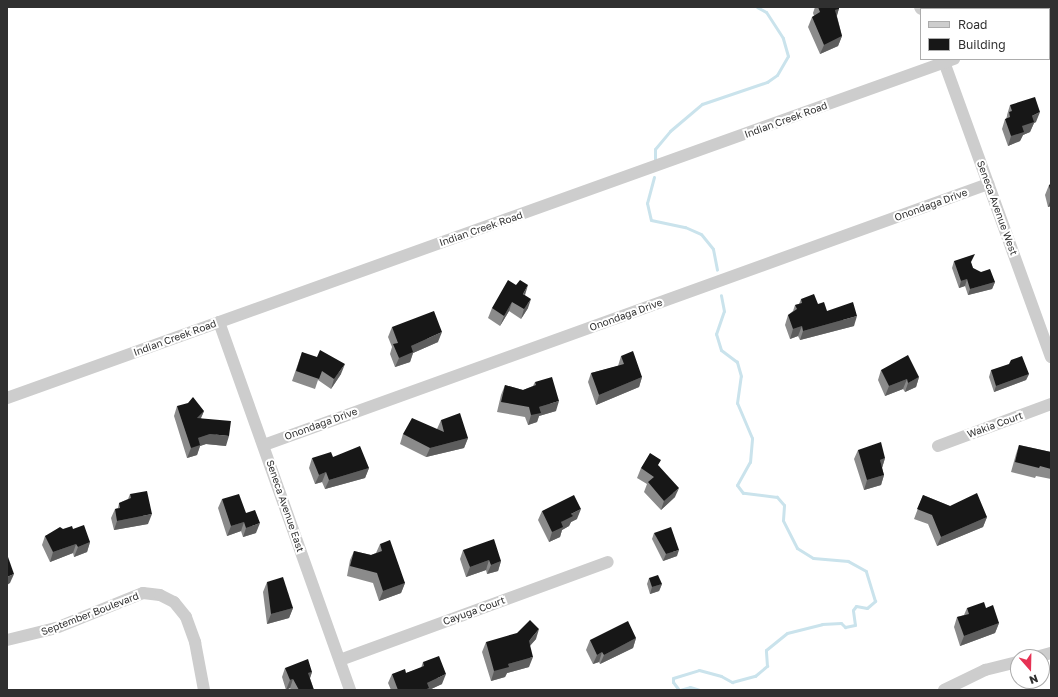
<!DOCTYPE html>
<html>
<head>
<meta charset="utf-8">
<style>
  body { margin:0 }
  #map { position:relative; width:1058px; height:697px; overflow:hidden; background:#fff; font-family:"Golos Text",sans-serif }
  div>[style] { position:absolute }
  .stream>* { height:3px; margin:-1.5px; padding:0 1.5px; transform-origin:1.5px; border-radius:1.5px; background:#cae3ec }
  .street>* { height:12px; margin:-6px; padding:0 6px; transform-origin:6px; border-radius:6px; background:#cdcdcd }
  .wall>* { inset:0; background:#8b8b8b }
  .shaded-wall>* { inset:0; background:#5d5d5d }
  .building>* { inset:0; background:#171717 }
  span { translate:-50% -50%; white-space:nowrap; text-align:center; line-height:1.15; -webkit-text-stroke:4px #fff; paint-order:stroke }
  .street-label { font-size:10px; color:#303030 }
  .frame { position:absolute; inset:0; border:8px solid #303030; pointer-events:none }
  .legend { position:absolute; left:920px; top:8px; width:130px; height:52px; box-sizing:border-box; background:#fff; border:1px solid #acacac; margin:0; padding:5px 7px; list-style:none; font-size:12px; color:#303030 }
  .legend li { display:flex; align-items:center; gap:8px; height:20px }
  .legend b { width:20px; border:1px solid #acacac }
  .north { position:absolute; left:1010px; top:649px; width:40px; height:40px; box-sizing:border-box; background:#fff; border:1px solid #acacac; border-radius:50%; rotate:160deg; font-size:11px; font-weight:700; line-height:16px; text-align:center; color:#303030 }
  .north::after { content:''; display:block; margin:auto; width:14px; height:18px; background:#e63254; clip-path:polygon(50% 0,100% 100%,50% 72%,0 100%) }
</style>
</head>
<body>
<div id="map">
  <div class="stream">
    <i style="left:655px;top:161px;width:12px;rotate:-90deg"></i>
    <i style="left:655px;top:149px;width:23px;rotate:-50deg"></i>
    <i style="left:670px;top:131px;width:42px;rotate:-40.2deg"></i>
    <i style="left:702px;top:104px;width:69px;rotate:-18.7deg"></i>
    <i style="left:767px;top:82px;width:12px;rotate:-35deg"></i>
    <i style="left:777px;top:75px;width:22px;rotate:-60deg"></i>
    <i style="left:788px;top:56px;width:19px;rotate:-106deg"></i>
    <i style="left:783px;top:38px;width:31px;rotate:-123deg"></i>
    <i style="left:766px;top:12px;width:10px;rotate:-151deg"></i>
    <i style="left:654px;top:177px;width:27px;rotate:105deg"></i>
    <i style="left:647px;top:203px;width:17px;rotate:77deg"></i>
    <i style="left:651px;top:220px;width:35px;rotate:12deg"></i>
    <i style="left:685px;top:227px;width:17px;rotate:24deg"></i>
    <i style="left:701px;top:234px;width:19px;rotate:51deg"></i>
    <i style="left:713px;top:249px;width:21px;rotate:79deg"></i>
    <i style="left:679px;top:690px;width:10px;rotate:-127deg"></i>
    <i style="left:673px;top:682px;width:4px;rotate:-90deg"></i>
    <i style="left:673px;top:678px;width:27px;rotate:-17deg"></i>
    <i style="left:699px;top:670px;width:23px;rotate:15deg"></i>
    <i style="left:721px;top:676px;width:13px;rotate:29deg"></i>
    <i style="left:732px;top:682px;width:24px;rotate:-15deg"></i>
    <i style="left:755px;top:676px;width:16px;rotate:-40deg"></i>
    <i style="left:767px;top:666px;width:16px;rotate:-94deg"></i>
    <i style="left:766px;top:650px;width:27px;rotate:-39deg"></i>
    <i style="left:787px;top:633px;width:36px;rotate:-14deg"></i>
    <i style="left:822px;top:624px;width:19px;rotate:-3deg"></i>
    <i style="left:841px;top:623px;width:6px;rotate:45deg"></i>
    <i style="left:845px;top:627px;width:10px;rotate:-11deg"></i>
    <i style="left:855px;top:625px;width:15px;rotate:-98deg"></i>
    <i style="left:853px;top:610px;width:5px;rotate:-53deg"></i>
    <i style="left:856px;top:606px;width:11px;rotate:10deg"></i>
    <i style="left:867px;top:608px;width:11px;rotate:-41deg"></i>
    <i style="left:875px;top:601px;width:31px;rotate:-107deg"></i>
    <i style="left:866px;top:571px;width:21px;rotate:-151deg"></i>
    <i style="left:848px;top:561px;width:35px;rotate:-175deg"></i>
    <i style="left:813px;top:558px;width:19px;rotate:-148deg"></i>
    <i style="left:797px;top:548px;width:31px;rotate:-117deg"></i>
    <i style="left:783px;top:520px;width:15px;rotate:-86deg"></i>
    <i style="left:784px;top:505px;width:11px;rotate:-131deg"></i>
    <i style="left:777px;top:497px;width:34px;rotate:-173deg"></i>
    <i style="left:743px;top:493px;width:10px;rotate:-127deg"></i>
    <i style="left:737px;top:485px;width:26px;rotate:-61deg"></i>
    <i style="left:750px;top:462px;width:24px;rotate:-85deg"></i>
    <i style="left:752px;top:438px;width:38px;rotate:-113deg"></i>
    <i style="left:737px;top:403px;width:27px;rotate:-82deg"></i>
    <i style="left:741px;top:376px;width:15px;rotate:-106deg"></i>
    <i style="left:737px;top:362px;width:20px;rotate:-143deg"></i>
    <i style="left:721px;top:350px;width:17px;rotate:-107deg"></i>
    <i style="left:716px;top:334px;width:24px;rotate:-71deg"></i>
    <i style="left:724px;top:311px;width:16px;rotate:-101deg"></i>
    <i style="left:680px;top:690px;width:10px;rotate:-17deg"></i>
    <i style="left:690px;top:687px;width:10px;rotate:17deg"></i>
  </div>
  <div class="street">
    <i style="left:920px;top:7px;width:2px;rotate:63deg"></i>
    <i style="left:1049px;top:24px;width:2px"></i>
    <i style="left:943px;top:59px;width:317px;rotate:70.1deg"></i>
    <i style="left:219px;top:322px;width:391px;rotate:70.4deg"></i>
    <i style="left:7px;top:398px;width:1006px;rotate:-19.7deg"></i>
    <i style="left:264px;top:445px;width:770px;rotate:-19.82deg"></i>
    <i style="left:938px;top:446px;width:121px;rotate:-20.4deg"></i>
    <i style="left:7px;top:640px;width:50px;rotate:-13.8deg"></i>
    <i style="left:56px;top:628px;width:94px;rotate:-21.9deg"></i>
    <i style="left:143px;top:593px;width:17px;rotate:7deg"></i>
    <i style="left:160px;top:595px;width:16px;rotate:27deg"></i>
    <i style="left:174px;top:602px;width:19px;rotate:51deg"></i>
    <i style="left:186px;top:617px;width:27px;rotate:70deg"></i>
    <i style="left:195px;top:642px;width:49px;rotate:79.4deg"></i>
    <i style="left:1036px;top:657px;width:16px;rotate:-15deg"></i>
    <i style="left:340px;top:660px;width:285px;rotate:-20.1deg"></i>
    <i style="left:944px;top:690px;width:46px;rotate:-26deg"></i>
    <i style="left:985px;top:670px;width:34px;rotate:-14deg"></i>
  </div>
  <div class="wall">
    <i style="clip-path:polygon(815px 7px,839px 7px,837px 16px,842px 36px,838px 46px,820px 54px,808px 27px,812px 17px,814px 16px,813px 13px)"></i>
    <i style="clip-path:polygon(1010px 105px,1036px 122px,1034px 123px,1030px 132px,1023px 135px,1020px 141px,1008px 146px,1002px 129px,1005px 119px,1006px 119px,1007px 116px,1007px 115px)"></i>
    <i style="clip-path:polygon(1051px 184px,1051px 206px,1048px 207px,1045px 195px,1049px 185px)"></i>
    <i style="clip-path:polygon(954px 261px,971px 263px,973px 268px,995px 282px,992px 289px,968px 295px,965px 286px,959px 288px,952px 268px)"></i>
    <i style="clip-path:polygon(525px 295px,528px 308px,521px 319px,509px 311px,500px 326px,488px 318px,492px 308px)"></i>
    <i style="clip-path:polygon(801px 299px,827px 311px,854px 326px,800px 340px,798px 336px,790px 339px,785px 325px,788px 315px,793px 311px,795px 305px,799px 304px)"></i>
    <i style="clip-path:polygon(392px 327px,438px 342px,413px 353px,410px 362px,395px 367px,390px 354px,392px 347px,388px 337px)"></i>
    <i style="clip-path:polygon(302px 352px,341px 374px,331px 389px,318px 380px,315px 389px,292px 381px)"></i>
    <i style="clip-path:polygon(621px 356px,642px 377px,639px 387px,596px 405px,588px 382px,591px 373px,618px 366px)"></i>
    <i style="clip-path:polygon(881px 370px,919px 377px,916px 387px,905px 392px,903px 389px,885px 396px,878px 380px)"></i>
    <i style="clip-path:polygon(991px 370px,1029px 374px,1026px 380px,994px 392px,989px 377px)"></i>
    <i style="clip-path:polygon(535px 382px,556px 411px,539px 416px,537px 422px,528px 425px,525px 417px,497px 412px,501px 395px,505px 385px,523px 390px,533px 386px)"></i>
    <i style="clip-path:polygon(177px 406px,204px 411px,201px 418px,226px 446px,206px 444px,200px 446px,197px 455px,187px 458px,174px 416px)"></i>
    <i style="clip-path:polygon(441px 420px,468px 438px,464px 448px,426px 457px,400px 444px,403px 434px,437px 429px)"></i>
    <i style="clip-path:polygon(1019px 445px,1051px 452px,1051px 479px,1036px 476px,1035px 478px,1011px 472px,1016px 454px)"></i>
    <i style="clip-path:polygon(858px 450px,885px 458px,882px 468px,884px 475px,881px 485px,864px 490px,854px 459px)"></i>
    <i style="clip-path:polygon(333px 457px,369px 468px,365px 478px,325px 489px,322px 482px,315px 484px,309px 468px,312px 458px)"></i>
    <i style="clip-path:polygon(659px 466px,675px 497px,661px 510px,644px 492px,647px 484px,637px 478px,641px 468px)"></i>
    <i style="clip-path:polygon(130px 494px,148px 524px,114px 530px,111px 518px,115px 509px,118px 508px,119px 503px,128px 499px)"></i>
    <i style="clip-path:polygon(923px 495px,950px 506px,987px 517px,983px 527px,937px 546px,928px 524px,914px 519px)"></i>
    <i style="clip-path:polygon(222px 499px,246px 513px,256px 533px,243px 537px,241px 531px,227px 536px,218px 508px)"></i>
    <i style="clip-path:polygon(542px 511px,577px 519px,571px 522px,569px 526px,562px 530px,560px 537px,549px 542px,538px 520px)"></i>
    <i style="clip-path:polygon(63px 529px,73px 529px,90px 542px,87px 552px,74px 557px,73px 553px,50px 562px,42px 545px,45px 536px)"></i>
    <i style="clip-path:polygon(654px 533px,677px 556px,663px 561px,652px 539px)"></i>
    <i style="clip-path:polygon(380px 544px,405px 583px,401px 593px,379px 601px,373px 583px,347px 576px,350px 560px,354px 551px,371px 555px,376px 553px)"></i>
    <i style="clip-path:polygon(463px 550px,501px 561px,498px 571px,487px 574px,486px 570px,466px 577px,460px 559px)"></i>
    <i style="clip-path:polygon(649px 578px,662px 584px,659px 591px,650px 594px,647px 584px)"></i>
    <i style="clip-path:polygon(267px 582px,293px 608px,289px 618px,267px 624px,263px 592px)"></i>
    <i style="clip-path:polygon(967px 608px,986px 608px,999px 623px,995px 633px,960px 646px,954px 627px,957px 617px,964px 615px)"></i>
    <i style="clip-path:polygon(636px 638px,633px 648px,600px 664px,599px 662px,593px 664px,586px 650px,590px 640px)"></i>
    <i style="clip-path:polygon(536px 639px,530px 646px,529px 667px,507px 673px,505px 677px,491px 681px,482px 652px,486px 642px)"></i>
    <i style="clip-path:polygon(423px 662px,442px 684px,429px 690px,391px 690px,388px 683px,392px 674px,406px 673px,421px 668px)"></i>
    <i style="clip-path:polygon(285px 668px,312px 672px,310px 678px,314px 690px,291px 690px,290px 688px,286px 690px,282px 677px)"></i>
  </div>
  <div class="shaded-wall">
    <i style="clip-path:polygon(839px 9px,836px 18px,835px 10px)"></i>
    <i style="clip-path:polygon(842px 36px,838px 46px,820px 54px,824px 45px)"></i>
    <i style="clip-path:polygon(1040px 112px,1036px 122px,1034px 123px,1030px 132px,1023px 135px,1020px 141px,1008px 146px,1011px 136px,1022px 126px,1032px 116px)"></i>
    <i style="clip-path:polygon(1051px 199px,1051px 206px,1048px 207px)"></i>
    <i style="clip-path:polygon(967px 279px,965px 286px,959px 288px,961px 281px)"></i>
    <i style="clip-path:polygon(995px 282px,992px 289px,968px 295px,970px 289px)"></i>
    <i style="clip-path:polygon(528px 285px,525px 295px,523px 294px)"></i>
    <i style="clip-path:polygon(531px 299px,528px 308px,521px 319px,524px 309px)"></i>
    <i style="clip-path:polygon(512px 302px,509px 311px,500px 326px,504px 316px)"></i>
    <i style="clip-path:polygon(857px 316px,854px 326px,800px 340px,803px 331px)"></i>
    <i style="clip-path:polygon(802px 326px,798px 336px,790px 339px,793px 329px)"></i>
    <i style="clip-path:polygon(442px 332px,438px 342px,413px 353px,410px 362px,395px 367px,399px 358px,411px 346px)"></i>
    <i style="clip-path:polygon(345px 364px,341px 374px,331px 389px,334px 379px)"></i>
    <i style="clip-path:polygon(1029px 374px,1026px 380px,994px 392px,996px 386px)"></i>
    <i style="clip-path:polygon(642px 377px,639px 387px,596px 405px,599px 395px)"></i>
    <i style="clip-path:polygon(919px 377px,916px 387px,905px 392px,908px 383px)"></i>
    <i style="clip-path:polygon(907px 379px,903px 389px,885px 396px,889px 386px)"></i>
    <i style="clip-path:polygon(559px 401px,556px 411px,539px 416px,537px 422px,528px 425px,531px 415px,539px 407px)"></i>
    <i style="clip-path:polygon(204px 411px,200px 420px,197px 418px)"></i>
    <i style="clip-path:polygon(210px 434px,229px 436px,226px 446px,206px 444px,200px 446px,197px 455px,187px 458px,191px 448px,198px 438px)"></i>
    <i style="clip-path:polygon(468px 438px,464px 448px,426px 457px,430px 448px)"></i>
    <i style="clip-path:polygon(885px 458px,882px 468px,880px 460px)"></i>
    <i style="clip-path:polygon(369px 468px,365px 478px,325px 489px,329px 480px)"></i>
    <i style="clip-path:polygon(326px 472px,322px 482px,315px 484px,319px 475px)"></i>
    <i style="clip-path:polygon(884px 475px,881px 485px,864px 490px,867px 480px)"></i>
    <i style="clip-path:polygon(679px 488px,675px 497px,661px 510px,664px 501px)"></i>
    <i style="clip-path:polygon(581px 509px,577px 519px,571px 522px,569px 526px,562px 530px,560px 537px,549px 542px,552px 532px,561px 522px,571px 514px)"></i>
    <i style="clip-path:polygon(152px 514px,148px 524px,114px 530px,117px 521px)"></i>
    <i style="clip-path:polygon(987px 517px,983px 527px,937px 546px,941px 537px)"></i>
    <i style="clip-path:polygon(244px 522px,241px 531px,227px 536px,231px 526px)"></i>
    <i style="clip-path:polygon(260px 523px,256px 533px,243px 537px,246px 528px)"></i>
    <i style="clip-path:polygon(90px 542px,87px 552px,74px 557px,78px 547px)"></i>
    <i style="clip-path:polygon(76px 544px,73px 553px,50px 562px,53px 552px)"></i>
    <i style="clip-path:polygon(679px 550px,677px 556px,663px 561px,666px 554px)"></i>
    <i style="clip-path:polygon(489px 560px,486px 570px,466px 577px,470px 567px)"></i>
    <i style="clip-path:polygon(501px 561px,498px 571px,487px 574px,491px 565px)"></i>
    <i style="clip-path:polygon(14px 574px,10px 583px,7px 585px,7px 577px)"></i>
    <i style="clip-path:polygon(405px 583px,401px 593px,379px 601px,383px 591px)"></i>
    <i style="clip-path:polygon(662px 584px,659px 591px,650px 594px,652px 587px)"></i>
    <i style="clip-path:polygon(293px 608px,289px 618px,267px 624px,271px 614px)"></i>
    <i style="clip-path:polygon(999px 623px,995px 633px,960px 646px,964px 636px)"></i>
    <i style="clip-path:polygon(539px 629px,536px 639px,525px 651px,529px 641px)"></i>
    <i style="clip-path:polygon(636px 638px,633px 648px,600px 664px,604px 655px)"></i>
    <i style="clip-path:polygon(602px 652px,599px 662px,593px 664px,597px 655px)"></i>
    <i style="clip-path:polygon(533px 657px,529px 667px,507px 673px,505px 677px,491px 681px,494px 671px,508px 664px)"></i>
    <i style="clip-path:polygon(312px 672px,309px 681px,308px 673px)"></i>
    <i style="clip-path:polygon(446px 674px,442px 684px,429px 690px,424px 690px,427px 683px)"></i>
    <i style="clip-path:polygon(293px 679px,290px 688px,286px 690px,290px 680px)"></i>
  </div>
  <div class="building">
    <i style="clip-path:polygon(818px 7px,839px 7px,839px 9px,835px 10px,842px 36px,824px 45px,812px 17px,820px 12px)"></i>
    <i style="clip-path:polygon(1035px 97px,1040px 112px,1032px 116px,1034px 122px,1022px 126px,1024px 132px,1011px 136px,1005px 119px,1010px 117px,1009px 112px,1012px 111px,1010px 105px)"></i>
    <i style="clip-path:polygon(1051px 184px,1051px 194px,1049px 185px)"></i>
    <i style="clip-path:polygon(975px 254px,971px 262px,973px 268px,981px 272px,990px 269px,995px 282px,970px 289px,967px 279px,961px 281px,954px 261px)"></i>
    <i style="clip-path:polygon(508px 280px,516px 285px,520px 280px,528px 285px,523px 294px,531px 299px,524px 309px,512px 302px,504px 316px,492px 308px)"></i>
    <i style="clip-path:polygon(814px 294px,818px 304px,824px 302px,827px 311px,853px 302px,857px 316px,803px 331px,802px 326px,793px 329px,788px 315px,797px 309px,795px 305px,802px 303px,801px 299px)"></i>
    <i style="clip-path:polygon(434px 311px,442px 332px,411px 346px,413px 352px,399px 358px,393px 344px,398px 343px,392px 327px)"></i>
    <i style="clip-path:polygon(320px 350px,345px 364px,334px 379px,322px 371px,319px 379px,296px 371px,302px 352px,317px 357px)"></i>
    <i style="clip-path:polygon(633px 351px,642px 377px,599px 395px,591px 373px,624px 364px,621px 356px)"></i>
    <i style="clip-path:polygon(908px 355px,919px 377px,908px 383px,907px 379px,889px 386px,881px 370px)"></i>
    <i style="clip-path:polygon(1022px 356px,1029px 374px,996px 386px,991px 370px,1009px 364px,1011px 360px)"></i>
    <i style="clip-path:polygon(552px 377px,559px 401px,539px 407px,541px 413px,531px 415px,529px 407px,501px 402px,505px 385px,523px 390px,536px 385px,535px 382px)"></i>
    <i style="clip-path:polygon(193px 397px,204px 411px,197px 418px,231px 421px,229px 436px,210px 434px,198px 438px,200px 445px,191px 448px,177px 406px,188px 403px)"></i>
    <i style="clip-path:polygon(460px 413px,468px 438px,430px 448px,403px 434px,412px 418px,444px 432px,441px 420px)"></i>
    <i style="clip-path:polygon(881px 442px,885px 458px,880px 460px,884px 475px,867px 480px,858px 450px)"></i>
    <i style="clip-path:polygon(1019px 445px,1051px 452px,1051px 469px,1040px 466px,1039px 468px,1015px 462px)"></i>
    <i style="clip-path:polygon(360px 446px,369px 468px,329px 480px,326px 472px,319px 475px,312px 458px,331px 452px,333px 457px)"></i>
    <i style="clip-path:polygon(650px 453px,661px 460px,658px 465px,679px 488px,664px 501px,648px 482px,654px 477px,641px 468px)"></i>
    <i style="clip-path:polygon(147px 491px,152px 514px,117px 521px,115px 509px,120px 508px,119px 503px,131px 498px,130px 494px)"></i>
    <i style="clip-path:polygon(977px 493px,987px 517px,941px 537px,932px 515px,917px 509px,923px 495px,950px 506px)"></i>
    <i style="clip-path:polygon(239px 494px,246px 513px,255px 510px,260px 523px,246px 528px,244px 522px,231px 526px,222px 499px)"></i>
    <i style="clip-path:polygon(574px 495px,581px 509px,571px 514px,573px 516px,561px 522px,563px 527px,552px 532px,542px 511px)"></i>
    <i style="clip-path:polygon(84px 525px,90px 542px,78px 547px,76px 544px,53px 552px,45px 536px,60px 527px,63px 529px,72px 526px,73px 529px)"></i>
    <i style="clip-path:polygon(671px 527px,679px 550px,666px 554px,654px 533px)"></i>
    <i style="clip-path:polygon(494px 539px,501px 561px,491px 565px,489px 560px,470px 567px,463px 550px)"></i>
    <i style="clip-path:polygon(390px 540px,405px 583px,383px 591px,377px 573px,350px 566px,354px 551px,371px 555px,382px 551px,380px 544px)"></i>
    <i style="clip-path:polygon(8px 557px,14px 574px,7px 577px,7px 558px)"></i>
    <i style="clip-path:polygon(658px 575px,662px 584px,652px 587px,649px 578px)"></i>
    <i style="clip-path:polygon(283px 577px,293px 608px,271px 614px,267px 582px)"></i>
    <i style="clip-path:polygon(984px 602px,986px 608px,993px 605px,999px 623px,964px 636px,957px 617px,969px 614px,967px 608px)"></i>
    <i style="clip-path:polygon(530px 620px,539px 629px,529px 641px,533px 657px,508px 664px,509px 667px,494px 671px,486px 642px,517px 633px)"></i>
    <i style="clip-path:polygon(628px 621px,636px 638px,604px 655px,602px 652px,597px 655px,590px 640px)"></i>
    <i style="clip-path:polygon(439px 656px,446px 674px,427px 683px,429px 688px,424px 690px,398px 690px,392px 674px,405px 669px,406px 673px,424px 666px,423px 662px)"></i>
    <i style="clip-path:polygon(308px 659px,312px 672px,308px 673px,314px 690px,299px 690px,293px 679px,290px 680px,285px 668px)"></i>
  </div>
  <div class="street-label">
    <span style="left:786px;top:120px;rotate:-20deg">Indian Creek Road</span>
    <span style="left:931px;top:205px;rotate:-20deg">Onondaga Drive</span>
    <span style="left:997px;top:208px;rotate:70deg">Seneca Avenue West</span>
    <span style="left:481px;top:229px;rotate:-19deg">Indian Creek Road</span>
    <span style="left:626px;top:315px;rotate:-20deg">Onondaga Drive</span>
    <span style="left:175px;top:338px;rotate:-20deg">Indian Creek Road</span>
    <span style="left:321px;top:424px;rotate:-20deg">Onondaga Drive</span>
    <span style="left:995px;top:425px;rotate:-20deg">Wakia Court</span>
    <span style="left:285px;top:506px;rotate:71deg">Seneca Avenue East</span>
    <span style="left:474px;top:611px;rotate:-20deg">Cayuga Court</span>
    <span style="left:90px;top:614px;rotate:-21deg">September Boulevard</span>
  </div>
  <div class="frame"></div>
  <ul class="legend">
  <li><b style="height:5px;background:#cdcdcd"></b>Road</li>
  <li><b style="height:11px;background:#171717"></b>Building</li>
  </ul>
  <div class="north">N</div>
</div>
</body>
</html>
